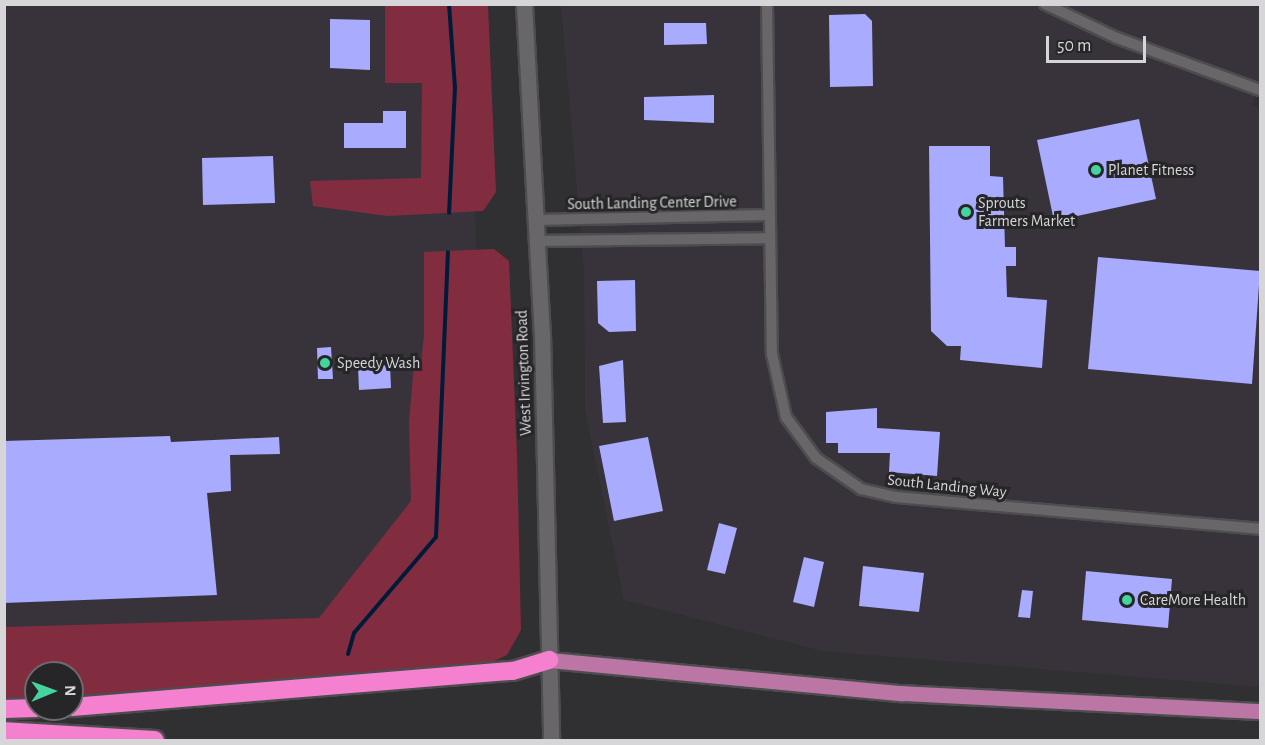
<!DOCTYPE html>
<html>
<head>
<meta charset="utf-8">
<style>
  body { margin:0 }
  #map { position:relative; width:1265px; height:745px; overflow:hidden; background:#302f31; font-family:"Alegreya Sans",sans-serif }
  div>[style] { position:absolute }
  .built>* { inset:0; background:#38333b }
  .green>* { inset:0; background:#822d3f }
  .stream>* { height:4px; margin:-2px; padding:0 2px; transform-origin:2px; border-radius:2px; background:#001b3a }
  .building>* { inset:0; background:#a8abfe }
  .roads { filter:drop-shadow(2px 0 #4d4c4e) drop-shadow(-2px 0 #4d4c4e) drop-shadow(0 2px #4d4c4e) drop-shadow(0 -2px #4d4c4e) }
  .minor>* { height:10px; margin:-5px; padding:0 5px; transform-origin:5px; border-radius:5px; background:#686669 }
  .secondary>* { height:15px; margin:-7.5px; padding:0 7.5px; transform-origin:7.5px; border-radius:7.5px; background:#686669 }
  .primary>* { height:15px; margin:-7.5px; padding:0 7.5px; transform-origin:7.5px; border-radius:7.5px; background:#bc76a6 }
  .motorway>* { height:18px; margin:-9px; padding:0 9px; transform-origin:9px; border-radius:9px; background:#f480cf }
  .dots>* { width:16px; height:16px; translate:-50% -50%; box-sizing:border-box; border:3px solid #262527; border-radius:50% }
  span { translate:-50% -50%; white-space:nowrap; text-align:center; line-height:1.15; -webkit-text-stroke:6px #262527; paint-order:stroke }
  .poi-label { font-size:16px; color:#d6d5d7 }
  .left { translate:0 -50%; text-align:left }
  .street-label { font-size:16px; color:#d6d5d7 }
  .frame { position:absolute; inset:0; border:6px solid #d6d5d7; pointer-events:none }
  .north { position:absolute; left:24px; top:661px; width:60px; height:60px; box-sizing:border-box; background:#262527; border:2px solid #6c6b6d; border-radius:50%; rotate:89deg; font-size:16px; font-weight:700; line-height:24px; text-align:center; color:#d6d5d7 }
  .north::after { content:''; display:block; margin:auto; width:21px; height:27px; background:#45d49f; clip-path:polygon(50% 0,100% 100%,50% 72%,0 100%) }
  .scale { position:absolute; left:1046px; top:36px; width:100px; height:27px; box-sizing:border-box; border:3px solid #d6d5d7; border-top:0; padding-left:8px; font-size:18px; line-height:21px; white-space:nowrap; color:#d6d5d7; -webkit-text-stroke:4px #262527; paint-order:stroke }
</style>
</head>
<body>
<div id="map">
  <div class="built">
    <i style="clip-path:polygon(4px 5px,469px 5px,487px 602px,5px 651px)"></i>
    <i style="clip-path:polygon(561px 5px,1260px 5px,1260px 80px,1252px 105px,1260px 109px,1260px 687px,822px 651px,624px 600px,585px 410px,584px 271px)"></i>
  </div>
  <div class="green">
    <i style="clip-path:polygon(385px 5px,488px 5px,496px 192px,483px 211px,388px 216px,313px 206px,310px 181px,421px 178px,422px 83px,385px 83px)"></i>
    <i style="clip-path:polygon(494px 249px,509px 261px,517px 455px,521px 630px,507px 655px,486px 665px,72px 699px,72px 673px,36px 673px,36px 698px,5px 698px,4px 627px,319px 618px,411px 501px,409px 422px,414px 364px,421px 364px,424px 335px,424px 252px)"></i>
  </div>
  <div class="stream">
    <i style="left:449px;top:4px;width:83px;rotate:85.9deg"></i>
    <i style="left:455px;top:87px;width:126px;rotate:92.7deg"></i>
    <i style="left:348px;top:654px;width:22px;rotate:-74deg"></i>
    <i style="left:354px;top:633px;width:126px;rotate:-49.5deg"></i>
    <i style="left:436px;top:537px;width:285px;rotate:-87.6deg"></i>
  </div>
  <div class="building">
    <i style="clip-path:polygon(865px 14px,872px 21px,873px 86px,830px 87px,829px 15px)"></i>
    <i style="clip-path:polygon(330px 19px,370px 20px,370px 70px,330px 68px)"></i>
    <i style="clip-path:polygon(664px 23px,706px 23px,707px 44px,664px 45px)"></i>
    <i style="clip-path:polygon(714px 95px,714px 123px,644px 120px,644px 97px)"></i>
    <i style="clip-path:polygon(383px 111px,406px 111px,406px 148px,344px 148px,344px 123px,383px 123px)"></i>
    <i style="clip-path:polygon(1139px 119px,1156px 199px,1054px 221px,1037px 140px)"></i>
    <i style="clip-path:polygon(929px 146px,990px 146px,990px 176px,1003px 177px,1005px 247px,1016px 247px,1016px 266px,1006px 266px,1007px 297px,1047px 300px,1042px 368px,960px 360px,961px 346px,947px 346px,931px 331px)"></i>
    <i style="clip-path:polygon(273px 156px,275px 203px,203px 205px,202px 158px)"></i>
    <i style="clip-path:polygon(1098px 257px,1260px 271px,1252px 384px,1088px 369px)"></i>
    <i style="clip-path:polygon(635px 280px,636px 331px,609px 332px,598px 323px,597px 281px)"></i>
    <i style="clip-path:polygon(331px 347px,333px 379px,318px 379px,317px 348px)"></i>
    <i style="clip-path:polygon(623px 360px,626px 422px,603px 423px,599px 366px)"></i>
    <i style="clip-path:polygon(390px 365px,391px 388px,359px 390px,358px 367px)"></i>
    <i style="clip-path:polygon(877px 408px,877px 428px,940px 432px,937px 476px,889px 472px,890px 453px,838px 453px,838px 443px,826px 443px,826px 412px)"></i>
    <i style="clip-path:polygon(170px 436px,171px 442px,279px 437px,280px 454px,230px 455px,231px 491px,207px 493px,217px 595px,4px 603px,4px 441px)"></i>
    <i style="clip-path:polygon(648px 437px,663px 511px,614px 521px,599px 446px)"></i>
    <i style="clip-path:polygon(719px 523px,737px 528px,725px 574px,707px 570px)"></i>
    <i style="clip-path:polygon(804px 557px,824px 562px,814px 607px,793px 602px)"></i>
    <i style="clip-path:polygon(863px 566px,924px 573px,919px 612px,859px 606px)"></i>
    <i style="clip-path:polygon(1086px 571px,1172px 579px,1168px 628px,1082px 620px)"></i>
    <i style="clip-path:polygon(1022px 590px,1033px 591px,1030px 618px,1018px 617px)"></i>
  </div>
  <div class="roads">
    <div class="minor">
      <i style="left:767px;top:4px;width:350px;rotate:89.2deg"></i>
      <i style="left:772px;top:354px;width:65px;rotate:77.5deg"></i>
      <i style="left:786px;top:417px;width:51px;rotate:53.8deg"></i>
      <i style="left:816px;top:458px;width:55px;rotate:34.6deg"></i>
      <i style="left:861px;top:489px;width:35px;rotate:13deg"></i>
      <i style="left:895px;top:497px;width:366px;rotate:5deg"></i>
      <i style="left:1045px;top:4px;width:80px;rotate:25.3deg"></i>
      <i style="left:1117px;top:38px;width:152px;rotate:20deg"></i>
      <i style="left:535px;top:220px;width:234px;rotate:-1.2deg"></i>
      <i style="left:537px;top:241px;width:233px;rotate:-0.7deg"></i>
    </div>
    <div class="secondary">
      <i style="left:524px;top:4px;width:329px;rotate:86.9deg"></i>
      <i style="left:542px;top:333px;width:407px;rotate:88.7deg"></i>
    </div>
    <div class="primary">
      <i style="left:549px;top:660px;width:354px;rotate:5.4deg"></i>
      <i style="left:901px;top:693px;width:359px;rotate:2.9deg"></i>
    </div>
    <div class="motorway">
      <i style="left:72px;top:707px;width:442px;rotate:-4.7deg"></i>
      <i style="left:513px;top:671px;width:38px;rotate:-17deg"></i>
      <i style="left:4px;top:709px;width:32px;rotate:-2deg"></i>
      <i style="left:4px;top:731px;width:151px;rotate:3.4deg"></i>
    </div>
  </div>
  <div class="dots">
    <i style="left:1096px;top:170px;background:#45d49f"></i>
    <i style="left:966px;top:212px;background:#45d49f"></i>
    <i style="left:325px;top:363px;background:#45d49f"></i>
    <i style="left:1127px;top:600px;background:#45d49f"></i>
  </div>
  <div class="poi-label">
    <span class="left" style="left:1108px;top:170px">Planet Fitness</span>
    <span class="left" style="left:978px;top:212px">Sprouts<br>Farmers Market</span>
    <span class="left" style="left:337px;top:363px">Speedy Wash</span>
    <span class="left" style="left:1140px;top:600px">CareMore Health</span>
  </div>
  <div class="street-label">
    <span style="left:652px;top:203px;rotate:-1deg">South Landing Center Drive</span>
    <span style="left:524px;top:373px;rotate:-92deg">West Irvington Road</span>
    <span style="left:947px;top:486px;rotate:6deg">South Landing Way</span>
  </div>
  <div class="frame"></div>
  <div class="north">N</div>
  <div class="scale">50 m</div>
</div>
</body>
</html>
